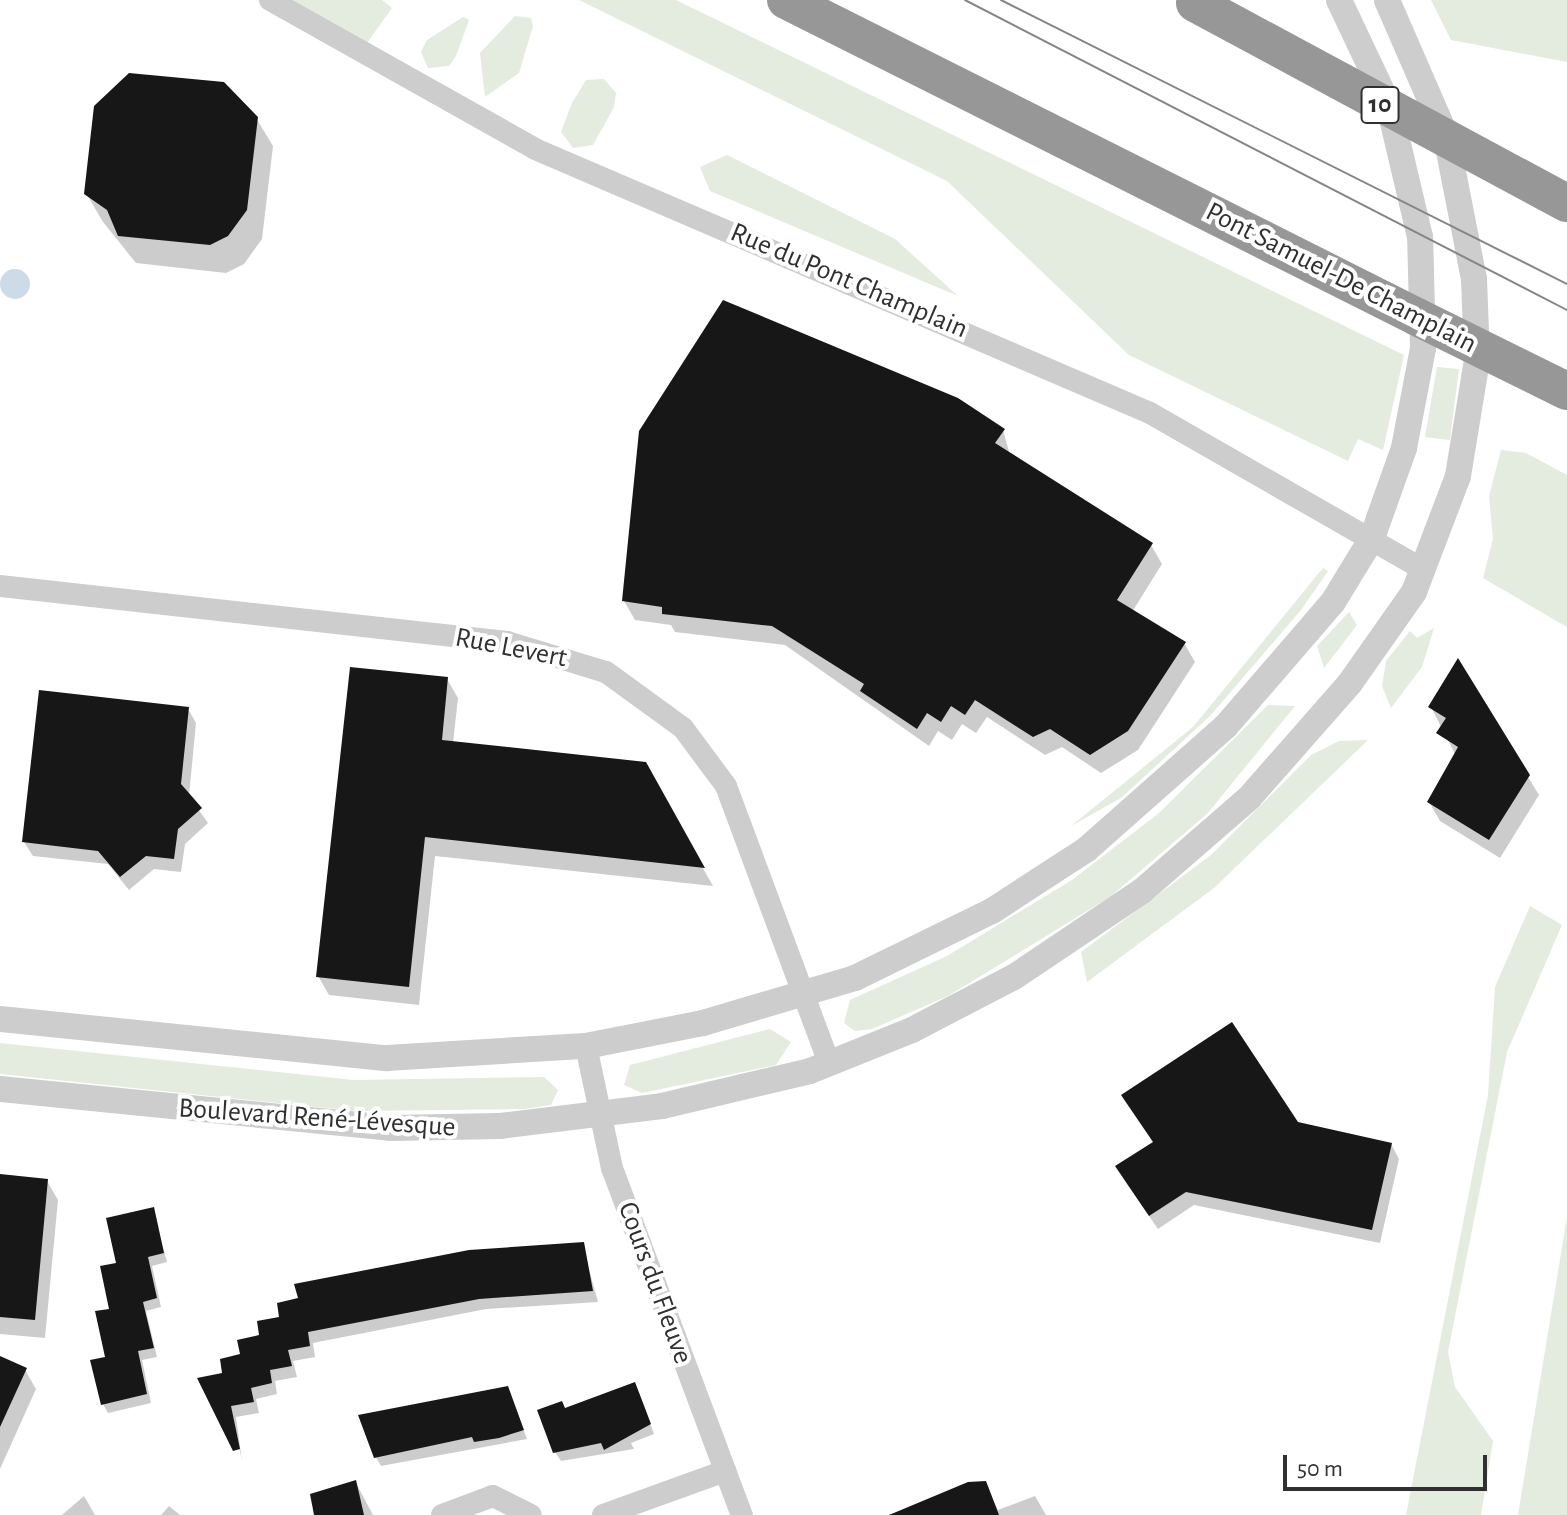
<!DOCTYPE html>
<html>
<head>
<meta charset="utf-8">
<style>
  body { margin:0 }
  #map { position:relative; width:1567px; height:1515px; overflow:hidden; background:#fff; font-family:"Alegreya Sans",sans-serif }
  div>[style] { position:absolute }
  .green>* { inset:0; background:#e4ebdf }
  .water>* { inset:0; background:#cddbe9 }
  .round { border-radius:50% }
  .shadow>* { inset:0; background:#0003 }
  .building>* { inset:0; background:#171717 }
  .minor>* { height:22px; margin:-11px; padding:0 11px; transform-origin:11px; border-radius:11px; background:#cdcdcd }
  .tertiary>* { height:26px; margin:-13px; padding:0 13px; transform-origin:13px; border-radius:13px; background:#cdcdcd }
  .motorway>* { height:38px; margin:-19px; padding:0 19px; transform-origin:19px; border-radius:19px; background:#979797 }
  .tram>* { height:2px; margin:-1px; padding:0 1px; transform-origin:1px; border-radius:1px; background:#858585 }
  .motorway-bridge>* { height:38px; margin:-19px; padding:0 19px; transform-origin:19px; border-radius:19px; background:#979797 }
  span { translate:-50% -50%; white-space:nowrap; text-align:center; line-height:1.15; -webkit-text-stroke:8px #fff; paint-order:stroke }
  .shield-label span { padding:2px 6px; background:#fff; border:2px solid; border-radius:6px; -webkit-text-stroke-width:0 }
  .shield-label { font-size:26px; color:#303030; font-weight:700 }
  .street-label { font-size:28px; color:#303030 }
  .scale { position:absolute; left:1283px; top:1455px; width:204px; height:36px; box-sizing:border-box; border:4px solid #303030; border-top:0; padding-left:10px; font-size:24px; line-height:28px; white-space:nowrap; color:#303030; -webkit-text-stroke:6px #fff; paint-order:stroke }
</style>
</head>
<body>
<div id="map">
  <div class="green">
    <i style="clip-path:polygon(289px 0,382px 0,392px 8px,367px 43px)"></i>
    <i style="clip-path:polygon(579px 0,676px 0,1404px 355px,1383px 450px,1358px 439px,1348px 461px,1129px 355px,947px 181px)"></i>
    <i style="clip-path:polygon(1431px 0,1567px 0,1567px 62px,1451px 40px)"></i>
    <i style="clip-path:polygon(515px 16px,531px 18px,533px 26px,519px 73px,485px 97px,480px 53px)"></i>
    <i style="clip-path:polygon(463px 17px,469px 20px,456px 56px,449px 66px,428px 68px,421px 52px,427px 40px)"></i>
    <i style="clip-path:polygon(604px 79px,616px 93px,614px 107px,593px 145px,573px 148px,561px 132px,572px 103px,586px 80px)"></i>
    <i style="clip-path:polygon(727px 155px,895px 239px,958px 296px,710px 191px,700px 167px)"></i>
    <i style="clip-path:polygon(1437px 367px,1459px 369px,1450px 440px,1425px 437px)"></i>
    <i style="clip-path:polygon(1501px 450px,1526px 453px,1567px 475px,1567px 627px,1483px 578px,1493px 539px,1489px 496px)"></i>
    <i style="clip-path:polygon(1323px 568px,1328px 571px,1301px 610px,1210px 716px,1121px 798px,1071px 826px,1193px 727px)"></i>
    <i style="clip-path:polygon(1349px 612px,1357px 625px,1324px 668px,1317px 646px)"></i>
    <i style="clip-path:polygon(1434px 628px,1422px 667px,1391px 708px,1382px 686px,1386px 661px,1410px 631px,1417px 638px)"></i>
    <i style="clip-path:polygon(1268px 705px,1295px 706px,1208px 813px,1110px 897px,948px 996px,872px 1029px,855px 1031px,844px 1023px,850px 1000px,947px 956px,1072px 880px,1159px 813px)"></i>
    <i style="clip-path:polygon(1368px 740px,1214px 888px,1087px 982px,1081px 952px,1211px 855px,1311px 755px,1339px 741px)"></i>
    <i style="clip-path:polygon(1530px 906px,1562px 925px,1507px 1052px,1448px 1352px,1455px 1387px,1493px 1441px,1481px 1515px,1406px 1515px,1488px 1095px,1495px 987px)"></i>
    <i style="clip-path:polygon(770px 1029px,791px 1042px,776px 1065px,642px 1093px,624px 1085px,630px 1065px)"></i>
    <i style="clip-path:polygon(0 1043px,354px 1080px,544px 1077px,558px 1090px,551px 1105px,524px 1109px,355px 1111px,0 1074px)"></i>
    <i style="clip-path:polygon(1567px 1217px,1567px 1515px,1518px 1515px)"></i>
  </div>
  <div class="water">
    <i class="round" style="left:0;top:269px;width:30px;height:30px"></i>
  </div>
  <div class="shadow">
    <i style="clip-path:polygon(130px 75px,223px 84px,256px 118px,273px 146px,262px 239px,244px 264px,226px 273px,136px 263px,103px 222px,86px 193px,96px 107px)"></i>
    <i style="clip-path:polygon(1003px 430px,1010px 455px,1151px 545px,1162px 564px,1132px 612px,1184px 643px,1195px 662px,1138px 750px,1101px 773px,1062px 747px,1045px 755px,987px 717px,976px 733px,962px 724px,952px 740px,938px 731px,929px 746px,785px 645px,675px 632px,671px 625px,635px 620px,624px 601px)"></i>
    <i style="clip-path:polygon(1458px 662px,1539px 795px,1500px 858px,1440px 821px,1429px 802px,1456px 756px,1431px 707px)"></i>
    <i style="clip-path:polygon(447px 679px,458px 698px,453px 743px,644px 764px,713px 886px,435px 856px,419px 1005px,329px 995px,318px 976px)"></i>
    <i style="clip-path:polygon(188px 709px,196px 723px,189px 796px,208px 823px,185px 844px,181px 872px,154px 869px,129px 890px,108px 864px,33px 856px,24px 842px)"></i>
    <i style="clip-path:polygon(1296px 1124px,1391px 1144px,1399px 1159px,1380px 1243px,1194px 1205px,1158px 1229px,1125px 1181px)"></i>
    <i style="clip-path:polygon(0 1176px,47px 1181px,58px 1200px,45px 1338px,0 1334px)"></i>
    <i style="clip-path:polygon(153px 1210px,167px 1262px,152px 1266px,161px 1307px,146px 1311px,157px 1357px,142px 1360px,151px 1403px,108px 1413px,103px 1404px,118px 1265px)"></i>
    <i style="clip-path:polygon(582px 1244px,598px 1302px,486px 1309px,313px 1343px,315px 1357px,293px 1361px,297px 1377px,275px 1381px,277px 1394px,256px 1399px,259px 1413px,236px 1417px,242px 1461px,224px 1375px,242px 1356px,239px 1341px)"></i>
    <i style="clip-path:polygon(0 1358px,25px 1370px,36px 1389px,0 1469px)"></i>
    <i style="clip-path:polygon(507px 1388px,527px 1439px,381px 1466px,376px 1457px)"></i>
    <i style="clip-path:polygon(639px 1393px,654px 1434px,631px 1443px,634px 1449px,561px 1461px,555px 1452px,565px 1410px)"></i>
    <i style="clip-path:polygon(356px 1483px,373px 1515px,316px 1515px)"></i>
    <i style="clip-path:polygon(985px 1483px,998px 1510px,1035px 1496px,1046px 1515px,892px 1515px)"></i>
    <i style="clip-path:polygon(84px 1496px,95px 1515px,62px 1515px)"></i>
    <i style="clip-path:polygon(169px 1506px,180px 1515px,161px 1515px)"></i>
  </div>
  <div class="building">
    <i style="clip-path:polygon(129px 73px,224px 82px,258px 117px,247px 210px,228px 236px,210px 245px,118px 236px,107px 210px,84px 194px,94px 106px)"></i>
    <i style="clip-path:polygon(723px 300px,958px 398px,1005px 429px,995px 443px,1153px 543px,1117px 600px,1186px 642px,1128px 731px,1090px 755px,1050px 729px,1033px 737px,975px 700px,965px 715px,951px 706px,941px 722px,927px 713px,917px 729px,860px 691px,864px 684px,772px 626px,662px 614px,662px 607px,622px 601px,639px 431px)"></i>
    <i style="clip-path:polygon(1458px 658px,1530px 775px,1489px 840px,1427px 802px,1458px 747px,1436px 733px,1446px 718px,1428px 707px)"></i>
    <i style="clip-path:polygon(350px 667px,448px 677px,442px 740px,646px 762px,705px 868px,425px 837px,409px 987px,316px 977px)"></i>
    <i style="clip-path:polygon(39px 690px,189px 707px,181px 784px,202px 808px,178px 829px,174px 859px,146px 856px,120px 877px,98px 851px,22px 842px)"></i>
    <i style="clip-path:polygon(1232px 1022px,1298px 1122px,1392px 1143px,1372px 1230px,1186px 1192px,1149px 1216px,1115px 1166px,1153px 1142px,1121px 1095px)"></i>
    <i style="clip-path:polygon(0 1174px,48px 1179px,35px 1320px,0 1317px)"></i>
    <i style="clip-path:polygon(154px 1207px,164px 1253px,148px 1257px,157px 1298px,143px 1302px,154px 1348px,138px 1351px,147px 1394px,101px 1405px,90px 1360px,105px 1357px,95px 1311px,109px 1309px,100px 1266px,116px 1263px,106px 1218px)"></i>
    <i style="clip-path:polygon(584px 1242px,593px 1291px,479px 1299px,308px 1332px,310px 1346px,288px 1350px,292px 1366px,270px 1370px,272px 1383px,251px 1388px,254px 1402px,231px 1406px,240px 1449px,233px 1451px,197px 1378px,222px 1373px,220px 1359px,240px 1354px,237px 1340px,259px 1335px,257px 1321px,279px 1317px,277px 1303px,298px 1298px,294px 1284px,469px 1250px)"></i>
    <i style="clip-path:polygon(0 1356px,27px 1368px,0 1427px)"></i>
    <i style="clip-path:polygon(635px 1382px,651px 1424px,604px 1450px,601px 1443px,553px 1453px,537px 1410px,562px 1401px,565px 1408px)"></i>
    <i style="clip-path:polygon(508px 1386px,524px 1430px,499px 1438px,474px 1442px,472px 1437px,374px 1458px,358px 1415px)"></i>
    <i style="clip-path:polygon(356px 1480px,364px 1515px,314px 1515px,310px 1494px)"></i>
    <i style="clip-path:polygon(986px 1481px,999px 1515px,889px 1515px,968px 1482px)"></i>
  </div>
  <div class="minor">
    <i style="left:270px;top:0;width:304px;rotate:29.3deg"></i>
    <i style="left:535px;top:149px;width:669px;rotate:23.23deg"></i>
    <i style="left:1150px;top:413px;width:316px;rotate:29.8deg"></i>
    <i style="left:0;top:586px;width:510px;rotate:6.3deg"></i>
    <i style="left:507px;top:642px;width:103px;rotate:16.9deg"></i>
    <i style="left:606px;top:672px;width:95px;rotate:36deg"></i>
    <i style="left:683px;top:728px;width:72px;rotate:53.4deg"></i>
    <i style="left:726px;top:786px;width:296px;rotate:69.6deg"></i>
    <i style="left:586px;top:1046px;width:125px;rotate:78deg"></i>
    <i style="left:612px;top:1168px;width:371px;rotate:69.5deg"></i>
    <i style="left:442px;top:1515px;width:54px;rotate:-20.4deg"></i>
    <i style="left:493px;top:1496px;width:42px;rotate:26.6deg"></i>
    <i style="left:603px;top:1515px;width:130px;rotate:-19.8deg"></i>
  </div>
  <div class="tertiary">
    <i style="left:0;top:1019px;width:389px;rotate:5.8deg"></i>
    <i style="left:387px;top:1058px;width:199px;rotate:-3.5deg"></i>
    <i style="left:586px;top:1046px;width:119px;rotate:-11.1deg"></i>
    <i style="left:703px;top:1023px;width:159px;rotate:-16.5deg"></i>
    <i style="left:855px;top:978px;width:153px;rotate:-26.1deg"></i>
    <i style="left:992px;top:911px;width:113px;rotate:-33.1deg"></i>
    <i style="left:1087px;top:849px;width:186px;rotate:-41.5deg"></i>
    <i style="left:1226px;top:726px;width:164px;rotate:-49.2deg"></i>
    <i style="left:1333px;top:602px;width:75px;rotate:-58.6deg"></i>
    <i style="left:1372px;top:538px;width:96px;rotate:-70.4deg"></i>
    <i style="left:1404px;top:448px;width:102px;rotate:-79.2deg"></i>
    <i style="left:1423px;top:348px;width:111px;rotate:-91.5deg"></i>
    <i style="left:1420px;top:237px;width:135px;rotate:-103.3deg"></i>
    <i style="left:1389px;top:106px;width:117px;rotate:-115.3deg"></i>
    <i style="left:0;top:1089px;width:392px;rotate:5.7deg"></i>
    <i style="left:390px;top:1128px;width:110px;rotate:-1deg"></i>
    <i style="left:500px;top:1126px;width:163px;rotate:-7deg"></i>
    <i style="left:662px;top:1106px;width:152px;rotate:-13.3deg"></i>
    <i style="left:810px;top:1071px;width:110px;rotate:-21.9deg"></i>
    <i style="left:912px;top:1030px;width:115px;rotate:-27.5deg"></i>
    <i style="left:1014px;top:977px;width:154px;rotate:-33.9deg"></i>
    <i style="left:1142px;top:891px;width:142px;rotate:-41deg"></i>
    <i style="left:1249px;top:798px;width:153px;rotate:-48.7deg"></i>
    <i style="left:1350px;top:683px;width:111px;rotate:-54.9deg"></i>
    <i style="left:1414px;top:592px;width:124px;rotate:-69.2deg"></i>
    <i style="left:1458px;top:476px;width:118px;rotate:-80.7deg"></i>
    <i style="left:1477px;top:360px;width:81px;rotate:-92.1deg"></i>
    <i style="left:1474px;top:279px;width:146px;rotate:-101.1deg"></i>
    <i style="left:1446px;top:136px;width:148px;rotate:-113.5deg"></i>
  </div>
  <div class="motorway">
    <i style="left:786px;top:0;width:706px;rotate:26.67deg"></i>
  </div>
  <div class="tram">
    <i style="left:965px;top:0;width:677px;rotate:27.25deg"></i>
    <i style="left:1001px;top:0;width:633px;rotate:26.65deg"></i>
  </div>
  <div class="motorway-bridge">
    <i style="left:1195px;top:3px;width:422px;rotate:28.3deg"></i>
    <i style="left:1417px;top:317px;width:167px;rotate:26.3deg"></i>
  </div>
  <div class="shield-label">
    <span style="left:1380px;top:105px">10</span>
  </div>
  <div class="street-label">
    <span style="left:1341px;top:278px;rotate:27deg">Pont Samuel-De Champlain</span>
    <span style="left:849px;top:281px;rotate:23deg">Rue du Pont Champlain</span>
    <span style="left:511px;top:648px;rotate:11deg">Rue Levert</span>
    <span style="left:317px;top:1118px;rotate:4deg">Boulevard René-Lévesque</span>
    <span style="left:655px;top:1283px;rotate:70deg">Cours du Fleuve</span>
  </div>
  <div class="scale">50 m</div>
</div>
</body>
</html>
